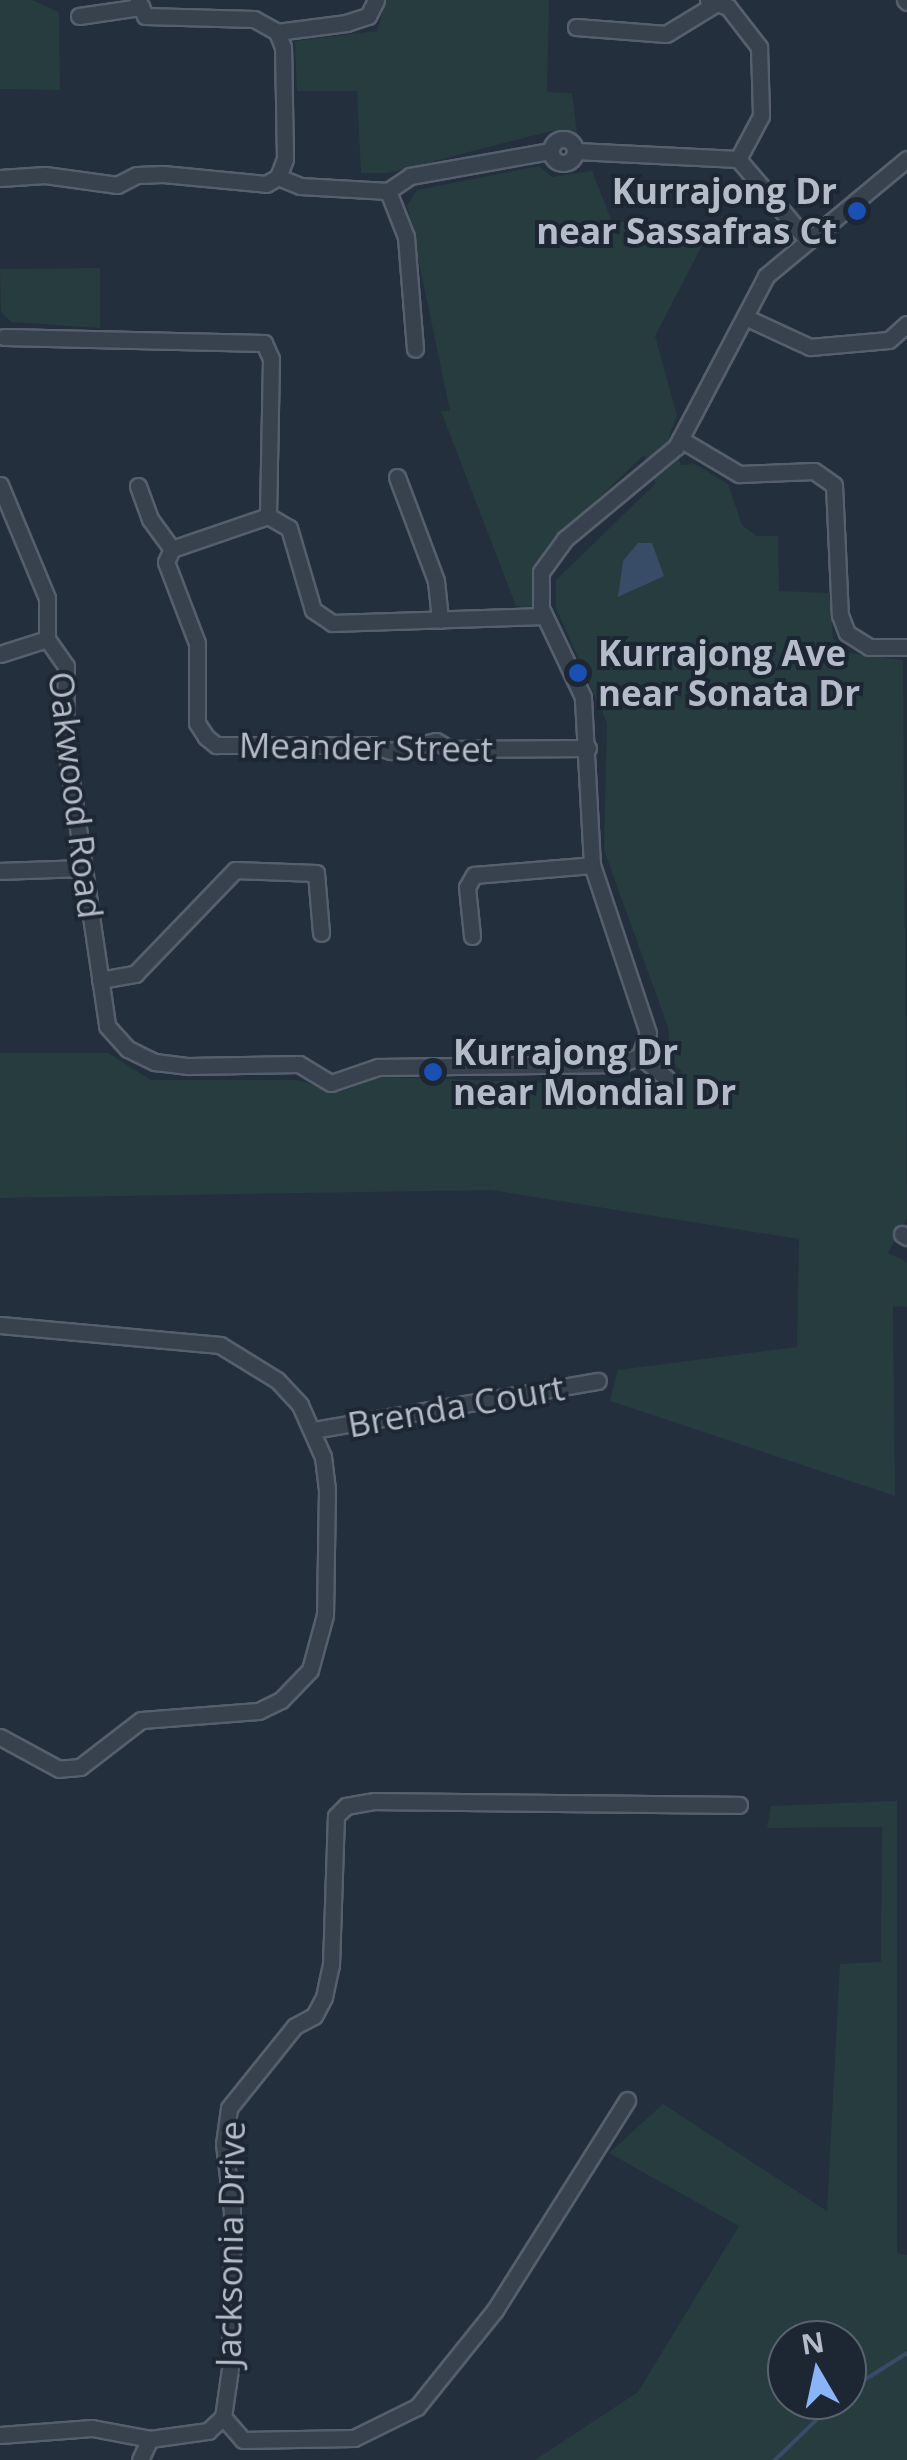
<!DOCTYPE html>
<html>
<head>
<meta charset="utf-8">
<style>
  body { margin:0 }
  #map { position:relative; width:907px; height:2460px; overflow:hidden; background:#242f3e; font-family:"Open Sans",sans-serif }
  div>[style] { position:absolute }
  .green>* { inset:0; background:#263c3f }
  .water>* { inset:0; background:#394c67 }
  .stream>* { height:4px; margin:-2px; padding:0 2px; transform-origin:2px; border-radius:2px; background:#394c67 }
  .roads { filter:drop-shadow(2px 0 #565f6c) drop-shadow(-2px 0 #565f6c) drop-shadow(0 2px #565f6c) drop-shadow(0 -2px #565f6c) }
  .minor>* { height:15px; margin:-7.5px; padding:0 7.5px; transform-origin:7.5px; border-radius:7.5px; background:#38414e }
  .minor>.ring { margin:-7.5px; padding:0; box-sizing:content-box; background:none; border:15px solid #38414e; border-radius:50% }
  .dots>* { width:28px; height:28px; translate:-50% -50%; box-sizing:border-box; border:5px solid #1d2633; border-radius:50% }
  span { translate:-50% -50%; white-space:nowrap; text-align:center; line-height:1.15; -webkit-text-stroke:8px #1d2633; paint-order:stroke }
  .poi-label { font-size:35px; color:#b4bcc9; font-weight:700 }
  .right { translate:-100% -50%; text-align:right }
  .left { translate:0 -50%; text-align:left }
  .street-label { font-size:35px; color:#b4bcc9 }
  .north { position:absolute; left:767px; top:2320px; width:100px; height:100px; box-sizing:border-box; background:#1d2633; border:2px solid #59626f; border-radius:50%; rotate:351deg; font-size:28px; font-weight:700; line-height:40px; text-align:center; color:#b4bcc9 }
  .north::after { content:''; display:block; margin:auto; width:35px; height:45px; background:#8ab4f8; clip-path:polygon(50% 0,100% 100%,50% 72%,0 100%) }
</style>
</head>
<body>
<div id="map">
  <div class="green">
    <i style="clip-path:polygon(0 0,32px 0,59px 12px,60px 90px,0 89px)"></i>
    <i style="clip-path:polygon(386px 0,549px 0,547px 92px,572px 93px,577px 134px,551px 131px,388px 173px,361px 173px,357px 91px,297px 91px,295px 41px,377px 31px)"></i>
    <i style="clip-path:polygon(539px 166px,552px 177px,592px 171px,612px 222px,691px 222px,708px 234px,655px 336px,677px 416px,669px 436px,681px 465px,695px 464px,728px 484px,742px 525px,756px 536px,778px 536px,779px 591px,829px 593px,833px 638px,849px 653px,903px 660px,907px 1218px,888px 1253px,907px 1262px,907px 1307px,893px 1306px,895px 1496px,610px 1401px,618px 1370px,797px 1347px,799px 1239px,491px 1190px,0 1198px,0 1053px,108px 1053px,151px 1080px,296px 1080px,340px 1092px,381px 1077px,679px 1087px,681px 1071px,670px 1059px,668px 1027px,604px 850px,607px 723px,556px 608px,556px 580px,656px 483px,644px 455px,553px 541px,535px 573px,534px 607px,516px 606px,441px 411px,450px 411px,407px 205px,417px 190px)"></i>
    <i style="clip-path:polygon(100px 268px,100px 328px,11px 322px,1px 312px,0 269px)"></i>
    <i style="clip-path:polygon(evenodd,897px 1801px,897px 2253px,907px 2255px,907px 2460px,535px 2460px,638px 2392px,739px 2226px,609px 2153px,663px 2104px,827px 2211px,840px 1964px,881px 1962px,882px 1827px,767px 1828px,771px 1806px,897px 1801px,787px 2340px,847px 2340px,847px 2400px,787px 2400px,787px 2340px)"></i>
  </div>
  <div class="water">
    <i style="clip-path:polygon(638px 543px,652px 543px,664px 576px,618px 597px,623px 561px)"></i>
  </div>
  <div class="stream">
    <i style="left:847px;top:2391px;width:71px;rotate:-32.3deg"></i>
    <i style="left:775px;top:2460px;width:86px;rotate:-44.1deg"></i>
  </div>
  <div class="roads">
    <div class="minor">
      <i style="left:138px;top:0;width:17px;rotate:66deg"></i>
      <i style="left:145px;top:16px;width:109px;rotate:1.6deg"></i>
      <i style="left:254px;top:19px;width:26px;rotate:29deg"></i>
      <i style="left:708px;top:0;width:21px;rotate:19deg"></i>
      <i style="left:728px;top:7px;width:51px;rotate:52.2deg"></i>
      <i style="left:759px;top:47px;width:69px;rotate:88.3deg"></i>
      <i style="left:761px;top:116px;width:49px;rotate:118.1deg"></i>
      <i style="left:905px;top:0;width:3px;rotate:45deg"></i>
      <i style="left:79px;top:16px;width:63px;rotate:-8.3deg"></i>
      <i style="left:576px;top:27px;width:90px;rotate:4.4deg"></i>
      <i style="left:666px;top:34px;width:54px;rotate:-31.3deg"></i>
      <i style="left:277px;top:32px;width:70px;rotate:-7.4deg"></i>
      <i style="left:346px;top:23px;width:23px;rotate:-18deg"></i>
      <i style="left:368px;top:16px;width:18px;rotate:-63deg"></i>
      <i class="ring" style="left:551px;top:139px;width:9px;height:9px"></i>
      <i style="left:576px;top:151px;width:162px;rotate:2.8deg"></i>
      <i style="left:738px;top:159px;width:105px;rotate:49.6deg"></i>
      <i style="left:278px;top:177px;width:24px;rotate:22deg"></i>
      <i style="left:300px;top:186px;width:88px;rotate:3.3deg"></i>
      <i style="left:388px;top:191px;width:49px;rotate:68.6deg"></i>
      <i style="left:406px;top:237px;width:112px;rotate:85.4deg"></i>
      <i style="left:0;top:178px;width:45px;rotate:-3.8deg"></i>
      <i style="left:45px;top:175px;width:73px;rotate:7.9deg"></i>
      <i style="left:117px;top:185px;width:22px;rotate:-27deg"></i>
      <i style="left:137px;top:175px;width:26px;rotate:-2deg"></i>
      <i style="left:163px;top:174px;width:103px;rotate:5.5deg"></i>
      <i style="left:266px;top:184px;width:14px;rotate:-30deg"></i>
      <i style="left:278px;top:177px;width:19px;rotate:-69deg"></i>
      <i style="left:285px;top:159px;width:112px;rotate:-91deg"></i>
      <i style="left:283px;top:47px;width:16px;rotate:-112deg"></i>
      <i style="left:388px;top:191px;width:27px;rotate:-34deg"></i>
      <i style="left:410px;top:176px;width:143px;rotate:-10.1deg"></i>
      <i style="left:745px;top:317px;width:72px;rotate:24.8deg"></i>
      <i style="left:810px;top:347px;width:79px;rotate:-5.1deg"></i>
      <i style="left:889px;top:340px;width:24px;rotate:-42deg"></i>
      <i style="left:4px;top:337px;width:260px;rotate:1.3deg"></i>
      <i style="left:264px;top:343px;width:17px;rotate:66deg"></i>
      <i style="left:271px;top:359px;width:157px;rotate:91.1deg"></i>
      <i style="left:268px;top:516px;width:24px;rotate:30deg"></i>
      <i style="left:289px;top:528px;width:85px;rotate:73.7deg"></i>
      <i style="left:313px;top:610px;width:23px;rotate:34deg"></i>
      <i style="left:332px;top:623px;width:212px;rotate:-1.9deg"></i>
      <i style="left:680px;top:439px;width:69px;rotate:30.7deg"></i>
      <i style="left:739px;top:474px;width:75px;rotate:-2.3deg"></i>
      <i style="left:814px;top:471px;width:24px;rotate:35deg"></i>
      <i style="left:834px;top:485px;width:130px;rotate:87.4deg"></i>
      <i style="left:840px;top:615px;width:19px;rotate:69deg"></i>
      <i style="left:847px;top:633px;width:26px;rotate:32deg"></i>
      <i style="left:869px;top:647px;width:38px"></i>
      <i style="left:397px;top:477px;width:111px;rotate:69.4deg"></i>
      <i style="left:436px;top:581px;width:39px;rotate:84deg"></i>
      <i style="left:0;top:485px;width:122px;rotate:67.4deg"></i>
      <i style="left:47px;top:598px;width:41px;rotate:90deg"></i>
      <i style="left:47px;top:639px;width:33px;rotate:55deg"></i>
      <i style="left:66px;top:666px;width:74px;rotate:90.8deg"></i>
      <i style="left:65px;top:740px;width:289px;rotate:81.6deg"></i>
      <i style="left:107px;top:1026px;width:31px;rotate:48deg"></i>
      <i style="left:128px;top:1049px;width:30px;rotate:26deg"></i>
      <i style="left:155px;top:1062px;width:34px;rotate:7deg"></i>
      <i style="left:189px;top:1066px;width:110px;rotate:-1deg"></i>
      <i style="left:299px;top:1064px;width:37px;rotate:31deg"></i>
      <i style="left:331px;top:1083px;width:50px;rotate:-18.8deg"></i>
      <i style="left:378px;top:1067px;width:243px;rotate:-0.7deg"></i>
      <i style="left:621px;top:1064px;width:21px;rotate:-23deg"></i>
      <i style="left:640px;top:1056px;width:24px;rotate:-71deg"></i>
      <i style="left:648px;top:1033px;width:177px;rotate:-108.4deg"></i>
      <i style="left:592px;top:865px;width:168px;rotate:-93.1deg"></i>
      <i style="left:583px;top:697px;width:98px;rotate:-115.3deg"></i>
      <i style="left:541px;top:608px;width:36px;rotate:-90deg"></i>
      <i style="left:541px;top:572px;width:41px;rotate:-54deg"></i>
      <i style="left:565px;top:539px;width:144px;rotate:-39.7deg"></i>
      <i style="left:676px;top:447px;width:193px;rotate:-62.2deg"></i>
      <i style="left:766px;top:276px;width:183px;rotate:-39.7deg"></i>
      <i style="left:138px;top:486px;width:35px;rotate:70deg"></i>
      <i style="left:150px;top:519px;width:37px;rotate:54deg"></i>
      <i style="left:268px;top:516px;width:102px;rotate:161deg"></i>
      <i style="left:172px;top:549px;width:14px;rotate:115deg"></i>
      <i style="left:166px;top:562px;width:87px;rotate:69.1deg"></i>
      <i style="left:197px;top:643px;width:80px;rotate:90deg"></i>
      <i style="left:197px;top:723px;width:17px;rotate:57deg"></i>
      <i style="left:206px;top:737px;width:13px;rotate:39deg"></i>
      <i style="left:216px;top:745px;width:156px"></i>
      <i style="left:372px;top:745px;width:20px;rotate:18deg"></i>
      <i style="left:391px;top:751px;width:46px;rotate:-12.5deg"></i>
      <i style="left:436px;top:741px;width:16px;rotate:30deg"></i>
      <i style="left:450px;top:749px;width:138px;rotate:-0.4deg"></i>
      <i style="left:0;top:654px;width:49px;rotate:-17.7deg"></i>
      <i style="left:0;top:871px;width:84px;rotate:-2deg"></i>
      <i style="left:472px;top:936px;width:49px;rotate:-95.8deg"></i>
      <i style="left:467px;top:887px;width:14px;rotate:-60deg"></i>
      <i style="left:474px;top:875px;width:118px;rotate:-4.8deg"></i>
      <i style="left:100px;top:980px;width:36px;rotate:-10deg"></i>
      <i style="left:135px;top:974px;width:144px;rotate:-46.1deg"></i>
      <i style="left:235px;top:870px;width:81px;rotate:2.1deg"></i>
      <i style="left:316px;top:873px;width:60px;rotate:85.2deg"></i>
      <i style="left:640px;top:1056px;width:34px;rotate:40deg"></i>
      <i style="left:902px;top:1234px;width:6px;rotate:31deg"></i>
      <i style="left:0;top:1325px;width:221px;rotate:5.2deg"></i>
      <i style="left:220px;top:1345px;width:67px;rotate:31.6deg"></i>
      <i style="left:277px;top:1380px;width:34px;rotate:47deg"></i>
      <i style="left:300px;top:1405px;width:57px;rotate:66.1deg"></i>
      <i style="left:323px;top:1457px;width:32px;rotate:83deg"></i>
      <i style="left:327px;top:1489px;width:126px;rotate:90.9deg"></i>
      <i style="left:325px;top:1615px;width:57px;rotate:105.3deg"></i>
      <i style="left:310px;top:1670px;width:42px;rotate:134deg"></i>
      <i style="left:281px;top:1700px;width:25px;rotate:154deg"></i>
      <i style="left:258px;top:1711px;width:117px;rotate:175.6deg"></i>
      <i style="left:141px;top:1720px;width:77px;rotate:142.4deg"></i>
      <i style="left:80px;top:1767px;width:21px;rotate:175deg"></i>
      <i style="left:59px;top:1769px;width:67px;rotate:-151.5deg"></i>
      <i style="left:313px;top:1430px;width:289px;rotate:-9.8deg"></i>
      <i style="left:223px;top:2417px;width:30px;rotate:49deg"></i>
      <i style="left:243px;top:2440px;width:111px;rotate:-1deg"></i>
      <i style="left:354px;top:2438px;width:70px;rotate:-26.2deg"></i>
      <i style="left:417px;top:2407px;width:124px;rotate:-51.2deg"></i>
      <i style="left:495px;top:2310px;width:248px;rotate:-57.8deg"></i>
      <i style="left:0;top:2435px;width:92px;rotate:-4.4deg"></i>
      <i style="left:92px;top:2428px;width:59px;rotate:10.7deg"></i>
      <i style="left:140px;top:2460px;width:23px;rotate:-65deg"></i>
      <i style="left:150px;top:2439px;width:59px;rotate:-7.9deg"></i>
      <i style="left:208px;top:2431px;width:21px;rotate:-43deg"></i>
      <i style="left:223px;top:2417px;width:49px;rotate:-81.7deg"></i>
      <i style="left:230px;top:2369px;width:158px;rotate:-89.3deg"></i>
      <i style="left:232px;top:2211px;width:67px;rotate:-96.8deg"></i>
      <i style="left:224px;top:2144px;width:36px;rotate:-82deg"></i>
      <i style="left:229px;top:2108px;width:105px;rotate:-51.2deg"></i>
      <i style="left:295px;top:2026px;width:21px;rotate:-28deg"></i>
      <i style="left:314px;top:2016px;width:21px;rotate:-62deg"></i>
      <i style="left:324px;top:1997px;width:33px;rotate:-78deg"></i>
      <i style="left:331px;top:1965px;width:149px;rotate:-88.1deg"></i>
      <i style="left:336px;top:1816px;width:14px;rotate:-45deg"></i>
      <i style="left:346px;top:1806px;width:29px;rotate:-10deg"></i>
      <i style="left:375px;top:1801px;width:364px;rotate:0.6deg"></i>
    </div>
  </div>
  <div class="dots">
    <i style="left:857px;top:211px;background:#1a4fb4"></i>
    <i style="left:578px;top:673px;background:#1a4fb4"></i>
    <i style="left:433px;top:1072px;background:#1a4fb4"></i>
  </div>
  <div class="poi-label">
    <span class="right" style="left:837px;top:211px">Kurrajong Dr<br>near Sassafras Ct</span>
    <span class="left" style="left:598px;top:673px">Kurrajong Ave<br>near Sonata Dr</span>
    <span class="left" style="left:453px;top:1072px">Kurrajong Dr<br>near Mondial Dr</span>
  </div>
  <div class="street-label">
    <span style="left:366px;top:747px;rotate:1deg">Meander Street</span>
    <span style="left:76px;top:795px;rotate:83deg">Oakwood Road</span>
    <span style="left:456px;top:1406px;rotate:-10deg">Brenda Court</span>
    <span style="left:230px;top:2244px;rotate:-89deg">Jacksonia Drive</span>
  </div>
  <div class="north">N</div>
</div>
</body>
</html>
